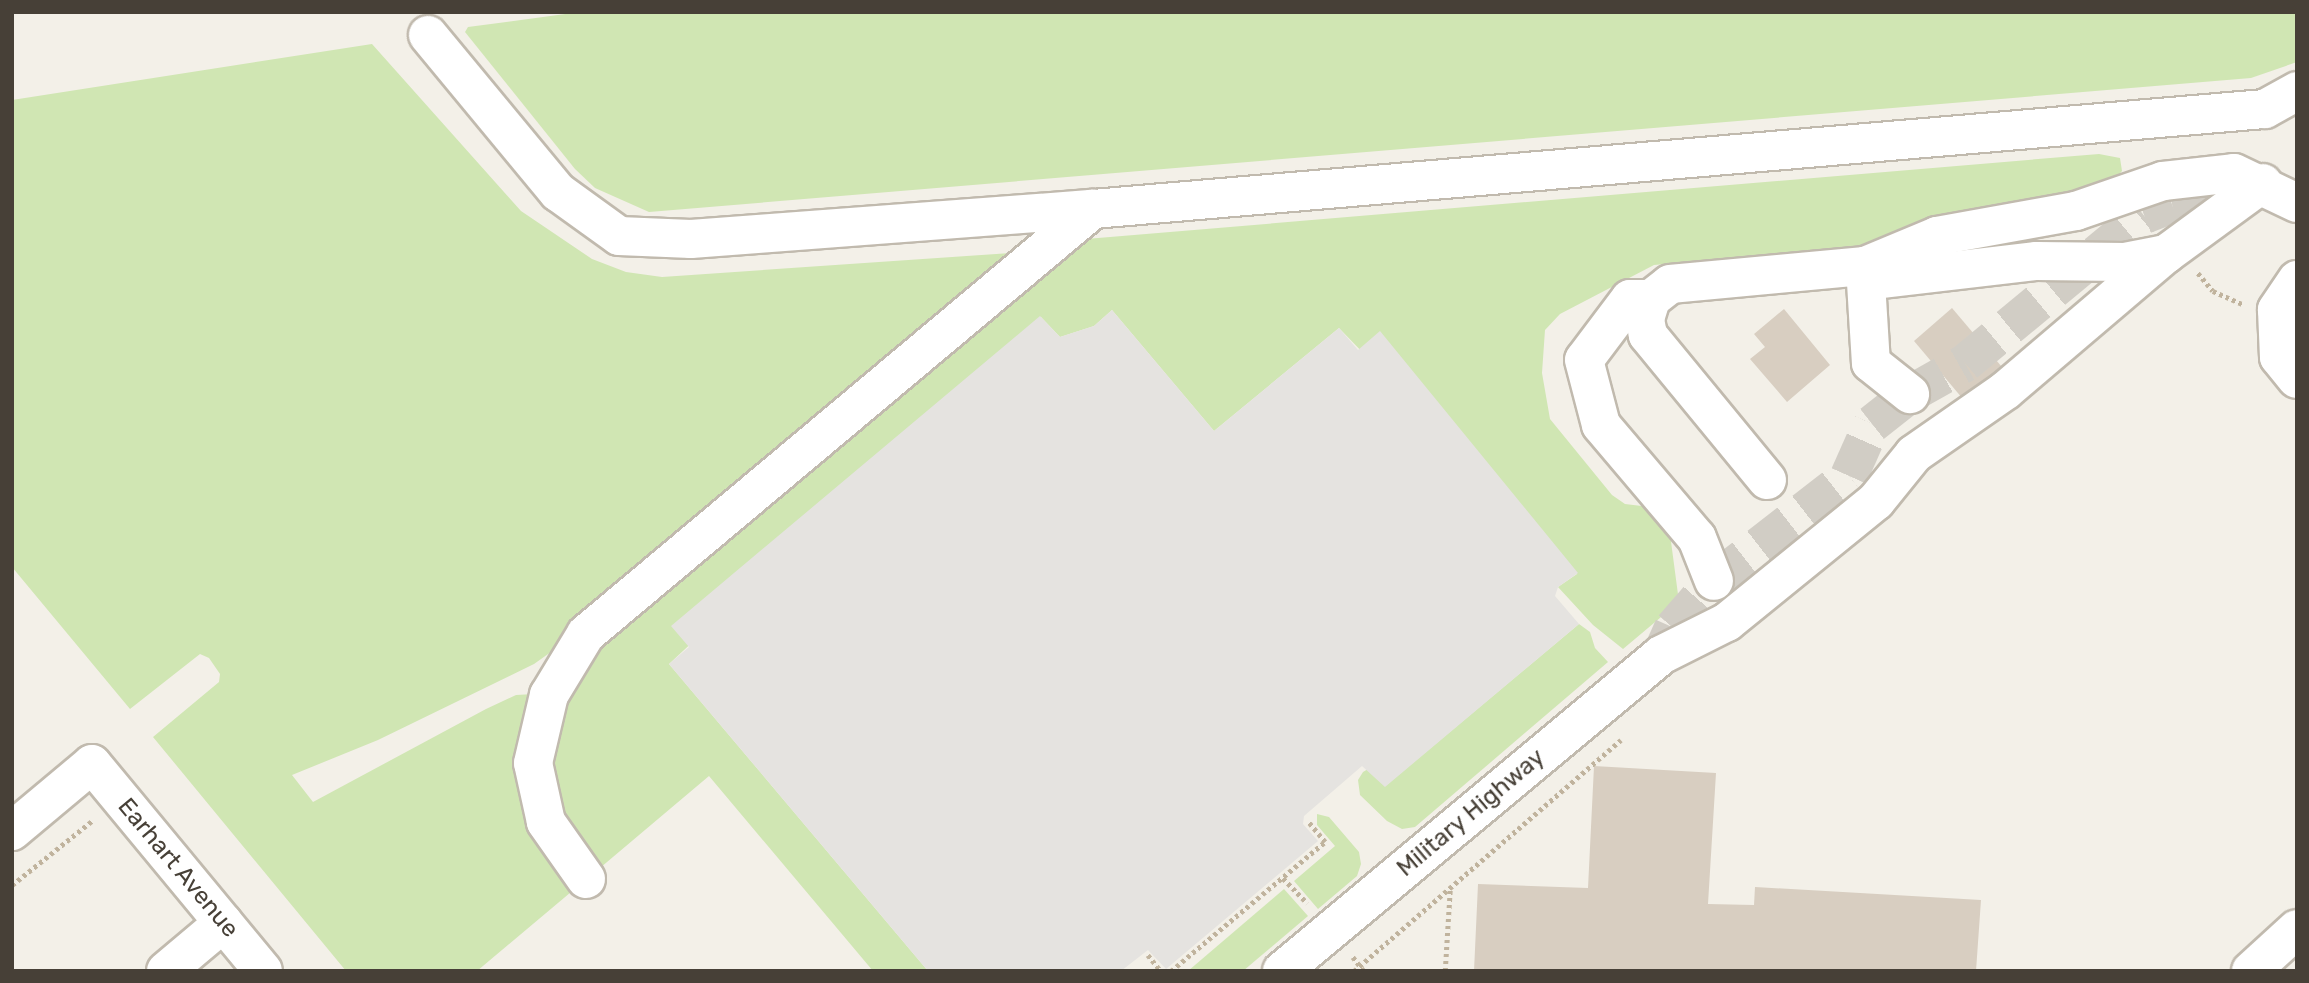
<!DOCTYPE html>
<html>
<head>
<meta charset="utf-8">
<style>
  body { margin:0 }
  #map { position:relative; width:2309px; height:983px; overflow:hidden; background:#f3f0e8; font-family:Rubik,sans-serif }
  div>[style] { position:absolute }
  .green>* { inset:0; background:#d0e6b3 }
  .parking>* { inset:0; background:#e5e3e0 }
  .building>* { inset:0; background:#d8cec1 }
  .minor-tunnel>* { height:38px; margin-top:-19px; transform-origin:0; background:repeating-linear-gradient(90deg,#d1cdc5 0 38px,transparent 0 57px) }
  .path>* { height:4.5px; margin-top:-2.25px; transform-origin:0; background:repeating-linear-gradient(90deg,#c0b39d 0 3.5px,transparent 0 7px) }
  .roads { filter:drop-shadow(2px 0 #c1baae) drop-shadow(-2px 0 #c1baae) drop-shadow(0 2px #c1baae) drop-shadow(0 -2px #c1baae) }
  .minor>* { height:38px; margin:-19px; padding:0 19px; transform-origin:19px; border-radius:19px; background:#fff }
  span { translate:-50% -50%; white-space:nowrap; text-align:center; line-height:1.15; -webkit-text-stroke:5px #fff; paint-order:stroke }
  .street-label { font-size:24px; color:#474037 }
  .frame { position:absolute; inset:0; border:14px solid #474037; pointer-events:none }
</style>
</head>
<body>
<div id="map">
  <div class="green">
    <i style="clip-path:polygon(580px 12px,2297px 12px,2297px 62px,2251px 78px,649px 212px,595px 188px,575px 169px,465px 32px,468px 27px)"></i>
    <i style="clip-path:polygon(372px 44px,521px 211px,592px 259px,626px 272px,662px 277px,1025px 252px,596px 620px,534px 664px,378px 740px,292px 775px,313px 802px,486px 709px,516px 695px,534px 694px,577px 887px,477px 971px,346px 971px,153px 737px,219px 682px,220px 674px,209px 658px,200px 654px,130px 709px,12px 567px,12px 100px)"></i>
    <i style="clip-path:polygon(2099px 154px,2120px 158px,2122px 171px,2113px 181px,1915px 237px,1857px 247px,1654px 265px,1560px 314px,1545px 330px,1542px 373px,1550px 419px,1612px 495px,1625px 504px,1650px 507px,1670px 534px,1679px 602px,1623px 649px,1593px 625px,1558px 587px,1577px 574px,1339px 328px,1214px 431px,1112px 310px,1094px 326px,1060px 337px,1041px 317px,669px 664px,928px 971px,873px 971px,709px 776px,594px 873px,568px 837px,550px 771px,552px 730px,595px 649px,1086px 239px)"></i>
    <i style="clip-path:polygon(1579px 624px,1590px 632px,1595px 648px,1608px 662px,1415px 827px,1402px 829px,1387px 821px,1360px 795px,1358px 780px,1363px 772px,1368px 769px,1385px 786px)"></i>
    <i style="clip-path:polygon(1317px 814px,1329px 817px,1359px 852px,1361px 864px,1357px 876px,1318px 909px,1294px 881px,1335px 846px,1317px 825px)"></i>
    <i style="clip-path:polygon(1284px 889px,1308px 916px,1243px 971px,1188px 971px)"></i>
  </div>
  <div class="parking">
    <i style="clip-path:polygon(1112px 310px,1214px 431px,1339px 328px,1358px 350px,1380px 331px,1578px 573px,1558px 587px,1555px 596px,1579px 624px,1385px 787px,1362px 766px,1304px 816px,1303px 824px,1318px 841px,1166px 969px,1148px 950px,1121px 971px,928px 971px,669px 664px,689px 647px,671px 626px,1040px 316px,1060px 337px,1094px 326px)"></i>
  </div>
  <div class="building">
    <i style="clip-path:polygon(1952px 308px,2007px 373px,1968px 405px,1914px 341px)"></i>
    <i style="clip-path:polygon(1784px 309px,1830px 365px,1787px 402px,1750px 359px,1765px 347px,1754px 334px)"></i>
    <i style="clip-path:polygon(1594px 766px,1716px 773px,1708px 904px,1754px 905px,1755px 887px,1981px 900px,1976px 971px,1474px 971px,1478px 884px,1588px 888px)"></i>
  </div>
  <div class="minor-tunnel">
    <i style="left:1661px;top:655px;width:30px;rotate:-66deg"></i>
    <i style="left:1673px;top:628px;width:62px;rotate:-48.9deg"></i>
    <i style="left:1714px;top:581px;width:171px;rotate:-37.9deg"></i>
    <i style="left:1849px;top:476px;width:57px;rotate:-66.1deg"></i>
    <i style="left:1872px;top:424px;width:48px;rotate:-38.3deg"></i>
    <i style="left:1910px;top:394px;width:63px;rotate:-29.4deg"></i>
    <i style="left:1965px;top:363px;width:232px;rotate:-39.6deg"></i>
    <i style="left:2144px;top:215px;width:30px;rotate:-21deg"></i>
    <i style="left:2172px;top:204px;width:93px;rotate:-13deg"></i>
  </div>
  <div class="path">
    <i style="left:2198px;top:273px;width:23px;rotate:50deg"></i>
    <i style="left:2213px;top:291px;width:32px;rotate:24deg"></i>
    <i style="left:1283px;top:878px;width:35px;rotate:46deg"></i>
    <i style="left:12px;top:885px;width:102px;rotate:-38.7deg"></i>
    <i style="left:1148px;top:955px;width:21px;rotate:51deg"></i>
    <i style="left:1353px;top:957px;width:18px;rotate:52deg"></i>
    <i style="left:1171px;top:971px;width:201px;rotate:-40deg"></i>
    <i style="left:1325px;top:842px;width:26px;rotate:-130deg"></i>
    <i style="left:1354px;top:971px;width:353px;rotate:-40.9deg"></i>
    <i style="left:1445px;top:971px;width:82px;rotate:-86.5deg"></i>
  </div>
  <div class="roads">
    <div class="minor">
      <i style="left:428px;top:35px;width:204px;rotate:50.4deg"></i>
      <i style="left:558px;top:192px;width:75px;rotate:35.8deg"></i>
      <i style="left:619px;top:236px;width:72px;rotate:2.4deg"></i>
      <i style="left:691px;top:239px;width:403px;rotate:-4.3deg"></i>
      <i style="left:1093px;top:209px;width:1176px;rotate:-4.88deg"></i>
      <i style="left:2265px;top:109px;width:37px;rotate:-29deg"></i>
      <i style="left:1865px;top:266px;width:97px;rotate:86.5deg"></i>
      <i style="left:1871px;top:363px;width:50px;rotate:38.5deg"></i>
      <i style="left:2297px;top:280px;width:36px;rotate:124deg"></i>
      <i style="left:2277px;top:310px;width:47px;rotate:87.6deg"></i>
      <i style="left:2279px;top:357px;width:28px;rotate:51deg"></i>
      <i style="left:1866px;top:281px;width:172px;rotate:-6.7deg"></i>
      <i style="left:2037px;top:261px;width:88px;rotate:0.7deg"></i>
      <i style="left:2125px;top:262px;width:42px;rotate:-11deg"></i>
      <i style="left:1651px;top:299px;width:21px;rotate:180deg"></i>
      <i style="left:1630px;top:299px;width:76px;rotate:127deg"></i>
      <i style="left:1584px;top:360px;width:67px;rotate:75.3deg"></i>
      <i style="left:1601px;top:425px;width:148px;rotate:49.7deg"></i>
      <i style="left:1697px;top:538px;width:46px;rotate:68.4deg"></i>
      <i style="left:1767px;top:480px;width:188px;rotate:-129.4deg"></i>
      <i style="left:1648px;top:335px;width:16px;rotate:-101deg"></i>
      <i style="left:1645px;top:319px;width:21px;rotate:-73deg"></i>
      <i style="left:1651px;top:299px;width:24px;rotate:-38deg"></i>
      <i style="left:1670px;top:284px;width:196px;rotate:-5.3deg"></i>
      <i style="left:1865px;top:266px;width:78px;rotate:-22.6deg"></i>
      <i style="left:1937px;top:236px;width:141px;rotate:-10.2deg"></i>
      <i style="left:2076px;top:211px;width:92px;rotate:-19deg"></i>
      <i style="left:2163px;top:181px;width:71px;rotate:-6.4deg"></i>
      <i style="left:2234px;top:173px;width:70px;rotate:25.5deg"></i>
      <i style="left:12px;top:831px;width:104px;rotate:-39.9deg"></i>
      <i style="left:92px;top:764px;width:268px;rotate:50.4deg"></i>
      <i style="left:586px;top:879px;width:70px;rotate:-125.1deg"></i>
      <i style="left:546px;top:822px;width:60px;rotate:-102.4deg"></i>
      <i style="left:533px;top:763px;width:70px;rotate:-76.8deg"></i>
      <i style="left:549px;top:695px;width:71px;rotate:-58.8deg"></i>
      <i style="left:586px;top:634px;width:662px;rotate:-39.97deg"></i>
      <i style="left:166px;top:971px;width:75px;rotate:-40.1deg"></i>
      <i style="left:1282px;top:971px;width:493px;rotate:-39.8deg"></i>
      <i style="left:1661px;top:655px;width:74px;rotate:-26.6deg"></i>
      <i style="left:1727px;top:622px;width:192px;rotate:-39.1deg"></i>
      <i style="left:1876px;top:501px;width:60px;rotate:-51deg"></i>
      <i style="left:1914px;top:454px;width:112px;rotate:-34.8deg"></i>
      <i style="left:2006px;top:390px;width:210px;rotate:-40.4deg"></i>
      <i style="left:2166px;top:254px;width:120px;rotate:-36.2deg"></i>
      <i style="left:2251px;top:971px;width:62px;rotate:-42.4deg"></i>
    </div>
  </div>
  <div class="street-label">
    <span style="left:1471px;top:813px;rotate:-40deg">Military Highway</span>
    <span style="left:178px;top:868px;rotate:50deg">Earhart Avenue</span>
  </div>
  <div class="frame"></div>
</div>
</body>
</html>
